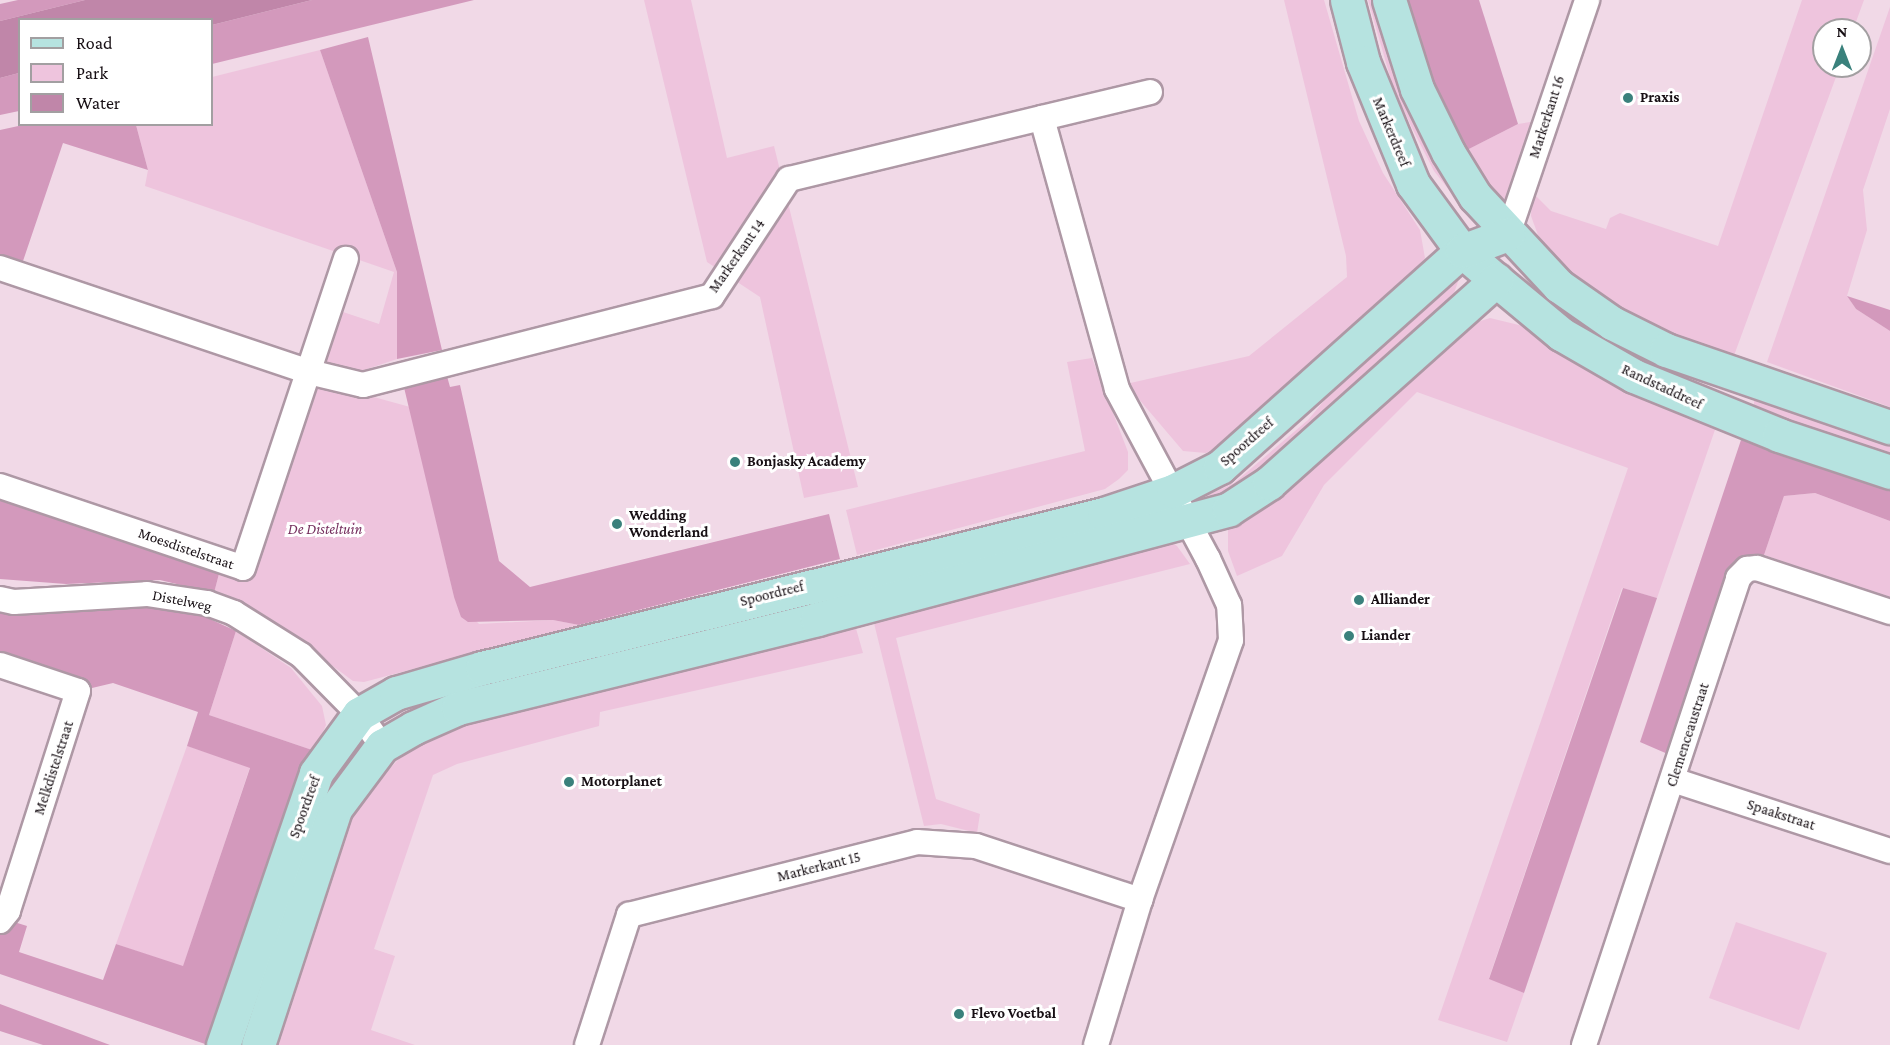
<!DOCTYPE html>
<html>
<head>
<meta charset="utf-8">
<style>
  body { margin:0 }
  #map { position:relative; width:1890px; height:1045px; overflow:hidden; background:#f1d9e7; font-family:"Crimson Pro",serif }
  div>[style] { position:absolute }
  .green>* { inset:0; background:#eec4dd }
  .forest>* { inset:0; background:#d399bc }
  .water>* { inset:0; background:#c086a9 }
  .roads { filter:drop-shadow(2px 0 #ae98a5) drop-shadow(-2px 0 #ae98a5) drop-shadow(0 2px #ae98a5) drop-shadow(0 -2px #ae98a5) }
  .street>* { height:24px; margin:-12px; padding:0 12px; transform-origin:12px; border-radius:12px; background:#fff }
  .secondary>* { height:33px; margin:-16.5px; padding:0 16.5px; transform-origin:16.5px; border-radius:16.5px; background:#b6e3e0 }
  .dots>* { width:16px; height:16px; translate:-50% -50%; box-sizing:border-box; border:3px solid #fff; border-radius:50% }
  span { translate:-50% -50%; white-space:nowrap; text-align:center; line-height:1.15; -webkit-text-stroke:6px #fff; paint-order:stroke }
  .poi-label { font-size:15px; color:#170f14; font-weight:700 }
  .left { translate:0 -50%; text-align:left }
  .street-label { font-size:15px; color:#170f14 }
  .park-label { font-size:15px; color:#752f5e; font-style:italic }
  .legend { position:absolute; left:18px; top:18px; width:195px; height:108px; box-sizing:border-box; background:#fff; border:2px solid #a29fa1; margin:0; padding:8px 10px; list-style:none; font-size:18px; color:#170f14 }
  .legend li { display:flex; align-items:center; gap:12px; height:30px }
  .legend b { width:30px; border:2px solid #a29fa1 }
  .north { position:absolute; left:1812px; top:18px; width:60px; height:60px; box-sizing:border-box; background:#fff; border:2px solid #a29fa1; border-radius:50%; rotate:0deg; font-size:16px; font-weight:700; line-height:24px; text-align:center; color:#170f14 }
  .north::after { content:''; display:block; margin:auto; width:21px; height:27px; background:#3a817c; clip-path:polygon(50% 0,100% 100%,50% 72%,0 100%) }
</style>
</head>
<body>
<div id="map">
  <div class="green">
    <i style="clip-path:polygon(644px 0,691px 0,727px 158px,774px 146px,858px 487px,804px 498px,760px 297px,707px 262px)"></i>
    <i style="clip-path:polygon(1284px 0,1324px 0,1359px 121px,1383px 173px,1420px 230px,1425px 258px,1414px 280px,1228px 445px,1206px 453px,1183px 451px,1126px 384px,1249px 356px,1347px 277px,1346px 256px)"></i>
    <i style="clip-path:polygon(1368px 0,1378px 0,1471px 210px,1464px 209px,1434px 171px,1412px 128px,1393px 87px)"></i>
    <i style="clip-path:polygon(1802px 0,1864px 0,1853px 30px,1824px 30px,1824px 66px,1840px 66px,1732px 361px,1649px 325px,1563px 268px,1538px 235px,1531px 216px,1532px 192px,1551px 211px,1606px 229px,1610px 218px,1620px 213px,1718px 246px)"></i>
    <i style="clip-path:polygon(1890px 7px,1890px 109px,1863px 190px,1867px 230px,1847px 296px,1856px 309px,1890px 331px,1890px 407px,1767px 362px)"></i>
    <i style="clip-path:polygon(320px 50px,397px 272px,397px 359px,355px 373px,311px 358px,322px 305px,379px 324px,394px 272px,145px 186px,148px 170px,136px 125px,212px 124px,212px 77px)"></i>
    <i style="clip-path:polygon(1537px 121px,1509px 201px,1499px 202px,1463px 152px,1518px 124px)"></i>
    <i style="clip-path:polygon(1460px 276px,1453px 296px,1250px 477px,1212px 502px,1206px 496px,1234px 483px,1308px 420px,1338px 384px)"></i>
    <i style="clip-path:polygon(1490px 318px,1527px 327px,1718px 421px,1657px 598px,1622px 588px,1489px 978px,1524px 993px,1507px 1042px,1438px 1020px,1628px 468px,1417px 392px,1324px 485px,1282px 556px,1237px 576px,1228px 551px,1228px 522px,1471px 324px)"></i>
    <i style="clip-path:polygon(1092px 358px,1128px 452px,1128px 470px,1119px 479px,1105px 489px,857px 555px,846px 510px,1085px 451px,1067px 362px)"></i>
    <i style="clip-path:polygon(316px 381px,410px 407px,454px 597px,479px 624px,553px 620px,579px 625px,364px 682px,353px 681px,260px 612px,214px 593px,221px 566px,249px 575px)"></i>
    <i style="clip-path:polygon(1754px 400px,1890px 436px,1890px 457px,1754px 411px)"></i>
    <i style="clip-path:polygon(1815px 493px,1890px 521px,1890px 599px,1764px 555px,1784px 496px)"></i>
    <i style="clip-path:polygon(1165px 538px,1177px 546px,1190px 564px,896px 638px,936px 799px,980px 814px,977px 833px,941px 824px,924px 826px,871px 611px)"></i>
    <i style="clip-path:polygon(855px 625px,863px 653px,600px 712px,599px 726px,457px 764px,433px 775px,374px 949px,395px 956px,371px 1030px,415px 1045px,269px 1045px,338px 844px,360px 800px,413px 744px,447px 727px)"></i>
    <i style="clip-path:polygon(236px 631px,291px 668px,322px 706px,326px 725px,315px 751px,209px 715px)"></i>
    <i style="clip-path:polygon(187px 746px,250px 767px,183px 967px,116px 944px)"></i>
    <i style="clip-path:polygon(1736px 922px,1827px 953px,1799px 1030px,1709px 998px)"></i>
  </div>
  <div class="forest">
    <i style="clip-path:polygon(18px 0,85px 0,0 21px,0 4px)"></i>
    <i style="clip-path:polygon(312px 0,474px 0,212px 64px,212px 25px)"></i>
    <i style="clip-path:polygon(1401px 0,1479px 0,1518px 124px,1463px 152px,1444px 118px)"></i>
    <i style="clip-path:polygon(368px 37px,442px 350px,397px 359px,397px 272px,320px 50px)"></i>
    <i style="clip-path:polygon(19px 73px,19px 111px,0 115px,0 78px)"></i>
    <i style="clip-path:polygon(23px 125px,136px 125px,148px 170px,63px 143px,23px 261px,0 254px,0 130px)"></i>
    <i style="clip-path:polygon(1847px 296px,1890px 310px,1890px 331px,1856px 309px)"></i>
    <i style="clip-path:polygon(445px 369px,450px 387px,460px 385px,499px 561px,530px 587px,829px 514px,840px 559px,579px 625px,553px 620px,468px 622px,461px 617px,454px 597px,402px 379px)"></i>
    <i style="clip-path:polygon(1744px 431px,1890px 482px,1890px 521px,1815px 493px,1784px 496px,1764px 555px,1747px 557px,1670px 755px,1640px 742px)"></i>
    <i style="clip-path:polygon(0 491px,221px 566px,214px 593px,160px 580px,66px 584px,0 579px)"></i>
    <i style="clip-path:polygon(1623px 588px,1657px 598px,1524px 993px,1489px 979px)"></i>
    <i style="clip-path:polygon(136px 604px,199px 614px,236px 631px,209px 715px,315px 751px,208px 1045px,0 974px,0 926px,11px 921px,27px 926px,19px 952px,103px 980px,116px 944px,183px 966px,250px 768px,187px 746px,198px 712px,113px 683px,92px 688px,0 657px,0 609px,17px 614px)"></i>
    <i style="clip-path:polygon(0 1004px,110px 1045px,43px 1045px,0 1031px)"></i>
  </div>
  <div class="water">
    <i style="clip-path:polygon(85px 0,312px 0,212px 25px,212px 20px,20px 20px,19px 73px,0 78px,0 21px)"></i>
  </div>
  <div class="roads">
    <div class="street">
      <i style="left:1508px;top:234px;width:247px;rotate:-71.3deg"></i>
      <i style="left:0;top:268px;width:326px;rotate:18.6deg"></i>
      <i style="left:309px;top:372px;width:56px;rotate:13.5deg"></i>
      <i style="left:363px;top:385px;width:360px;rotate:-14.3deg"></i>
      <i style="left:712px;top:296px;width:140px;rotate:-56.7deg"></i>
      <i style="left:789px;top:179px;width:260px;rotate:-13.6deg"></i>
      <i style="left:0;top:486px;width:256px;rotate:18.6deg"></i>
      <i style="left:243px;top:568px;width:326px;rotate:-71.6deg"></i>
      <i style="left:0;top:599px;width:14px;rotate:12deg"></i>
      <i style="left:14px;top:602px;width:133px;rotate:-3.4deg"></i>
      <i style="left:147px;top:594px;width:61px;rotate:8.5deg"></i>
      <i style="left:207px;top:603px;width:29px;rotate:20deg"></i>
      <i style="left:234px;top:613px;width:79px;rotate:32.1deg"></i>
      <i style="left:301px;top:655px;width:83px;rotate:45.5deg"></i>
      <i style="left:359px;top:714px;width:39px;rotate:54deg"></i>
      <i style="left:0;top:665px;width:82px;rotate:18.4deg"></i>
      <i style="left:78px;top:691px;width:231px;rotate:107.7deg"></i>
      <i style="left:8px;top:911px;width:13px;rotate:129deg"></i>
      <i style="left:1673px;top:780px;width:228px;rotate:18.1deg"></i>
      <i style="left:587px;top:1045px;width:137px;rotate:-72.1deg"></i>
      <i style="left:629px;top:915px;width:297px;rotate:-14.2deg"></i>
      <i style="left:917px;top:842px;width:59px;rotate:3.9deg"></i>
      <i style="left:976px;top:846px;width:173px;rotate:18.2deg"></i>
      <i style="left:1096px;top:1045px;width:152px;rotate:-73.1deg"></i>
      <i style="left:1140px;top:900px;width:275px;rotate:-70.7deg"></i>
      <i style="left:1231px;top:640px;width:35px;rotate:-93deg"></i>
      <i style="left:1229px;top:605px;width:51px;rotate:-114.5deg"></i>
      <i style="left:1208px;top:559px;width:193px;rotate:-118.2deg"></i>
      <i style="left:1117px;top:389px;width:281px;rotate:-105.5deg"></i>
      <i style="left:1042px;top:118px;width:111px;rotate:-13.5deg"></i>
      <i style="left:1584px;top:1045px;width:492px;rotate:-71.7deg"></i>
      <i style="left:1738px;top:578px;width:13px;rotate:-45deg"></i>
      <i style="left:1747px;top:569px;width:10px;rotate:-6deg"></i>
      <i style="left:1757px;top:568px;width:140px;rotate:18.3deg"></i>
    </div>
    <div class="secondary">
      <i style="left:1347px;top:0;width:64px;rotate:75.5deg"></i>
      <i style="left:1363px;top:62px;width:132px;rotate:67.7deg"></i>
      <i style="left:1413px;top:184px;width:83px;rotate:53.8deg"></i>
      <i style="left:1462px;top:251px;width:45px;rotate:40.5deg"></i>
      <i style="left:1496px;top:280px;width:85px;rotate:39.7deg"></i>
      <i style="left:1561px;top:334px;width:84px;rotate:29.9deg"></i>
      <i style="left:1634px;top:376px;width:157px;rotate:22.1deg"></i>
      <i style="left:1779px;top:435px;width:117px;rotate:18.4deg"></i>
      <i style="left:1389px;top:0;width:93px;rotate:72.5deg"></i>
      <i style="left:1417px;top:89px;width:70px;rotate:63.8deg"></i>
      <i style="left:1448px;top:152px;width:52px;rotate:58.5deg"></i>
      <i style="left:1475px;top:196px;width:123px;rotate:47deg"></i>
      <i style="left:1559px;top:286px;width:65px;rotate:34.9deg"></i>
      <i style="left:1612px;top:323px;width:60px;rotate:26.6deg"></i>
      <i style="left:1666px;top:350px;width:237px;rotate:19deg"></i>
      <i style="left:223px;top:1045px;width:287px;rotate:-71.1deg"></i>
      <i style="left:316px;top:773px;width:73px;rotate:-53.9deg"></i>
      <i style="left:359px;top:714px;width:43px;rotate:-29.6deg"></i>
      <i style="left:396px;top:693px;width:90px;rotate:-16.2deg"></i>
      <i style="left:482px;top:668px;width:641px;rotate:-13.91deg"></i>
      <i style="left:1104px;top:514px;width:73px;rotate:-18.4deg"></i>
      <i style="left:1173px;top:491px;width:53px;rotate:-27.1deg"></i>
      <i style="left:1220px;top:467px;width:324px;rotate:-41.8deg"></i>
      <i style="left:1462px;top:251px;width:49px;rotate:-20.3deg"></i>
      <i style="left:258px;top:1045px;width:248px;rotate:-71.9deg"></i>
      <i style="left:335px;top:809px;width:79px;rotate:-53.3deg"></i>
      <i style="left:382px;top:746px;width:36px;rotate:-30deg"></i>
      <i style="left:413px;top:728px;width:49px;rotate:-24deg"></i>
      <i style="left:458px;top:708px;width:370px;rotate:-13.9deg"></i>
      <i style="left:817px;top:619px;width:426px;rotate:-14.9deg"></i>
      <i style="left:1229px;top:509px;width:48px;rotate:-33deg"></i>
      <i style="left:1269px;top:483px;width:305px;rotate:-41.8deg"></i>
    </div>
  </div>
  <div class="dots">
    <i style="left:1628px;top:98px;background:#3a817c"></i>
    <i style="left:735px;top:462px;background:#3a817c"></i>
    <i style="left:617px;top:524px;background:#3a817c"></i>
    <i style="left:1359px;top:600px;background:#3a817c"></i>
    <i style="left:1349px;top:636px;background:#3a817c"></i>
    <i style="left:569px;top:782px;background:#3a817c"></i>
    <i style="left:959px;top:1014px;background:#3a817c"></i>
  </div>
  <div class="poi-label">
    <span class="left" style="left:1640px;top:98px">Praxis</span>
    <span class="left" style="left:747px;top:462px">Bonjasky Academy</span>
    <span class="left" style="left:629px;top:524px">Wedding<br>Wonderland</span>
    <span class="left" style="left:1371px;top:600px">Alliander</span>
    <span class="left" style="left:1361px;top:636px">Liander</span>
    <span class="left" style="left:581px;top:782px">Motorplanet</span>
    <span class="left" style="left:971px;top:1014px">Flevo Voetbal</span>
  </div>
  <div class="street-label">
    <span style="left:1547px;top:117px;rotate:-72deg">Markerkant 16</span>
    <span style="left:1391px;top:132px;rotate:67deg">Markerdreef</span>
    <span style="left:737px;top:256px;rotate:-55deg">Markerkant 14</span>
    <span style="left:1662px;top:387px;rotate:25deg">Randstaddreef</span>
    <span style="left:1247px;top:442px;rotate:-41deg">Spoordreef</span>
    <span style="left:186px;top:549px;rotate:19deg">Moesdistelstraat</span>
    <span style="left:772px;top:594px;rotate:-14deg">Spoordreef</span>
    <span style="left:182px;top:601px;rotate:11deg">Distelweg</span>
    <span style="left:1688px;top:735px;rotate:-72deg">Clemenceaustraat</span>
    <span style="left:54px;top:768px;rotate:-72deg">Melkdistelstraat</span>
    <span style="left:305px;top:807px;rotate:-70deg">Spoordreef</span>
    <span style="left:1781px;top:815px;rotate:18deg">Spaakstraat</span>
    <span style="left:819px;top:867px;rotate:-14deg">Markerkant 15</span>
  </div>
  <div class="park-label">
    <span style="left:325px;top:530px">De Disteltuin</span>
  </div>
  <ul class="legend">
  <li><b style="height:8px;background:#b6e3e0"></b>Road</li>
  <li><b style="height:16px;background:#eec4dd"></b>Park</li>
  <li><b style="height:16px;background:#c086a9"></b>Water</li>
  </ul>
  <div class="north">N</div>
</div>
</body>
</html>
